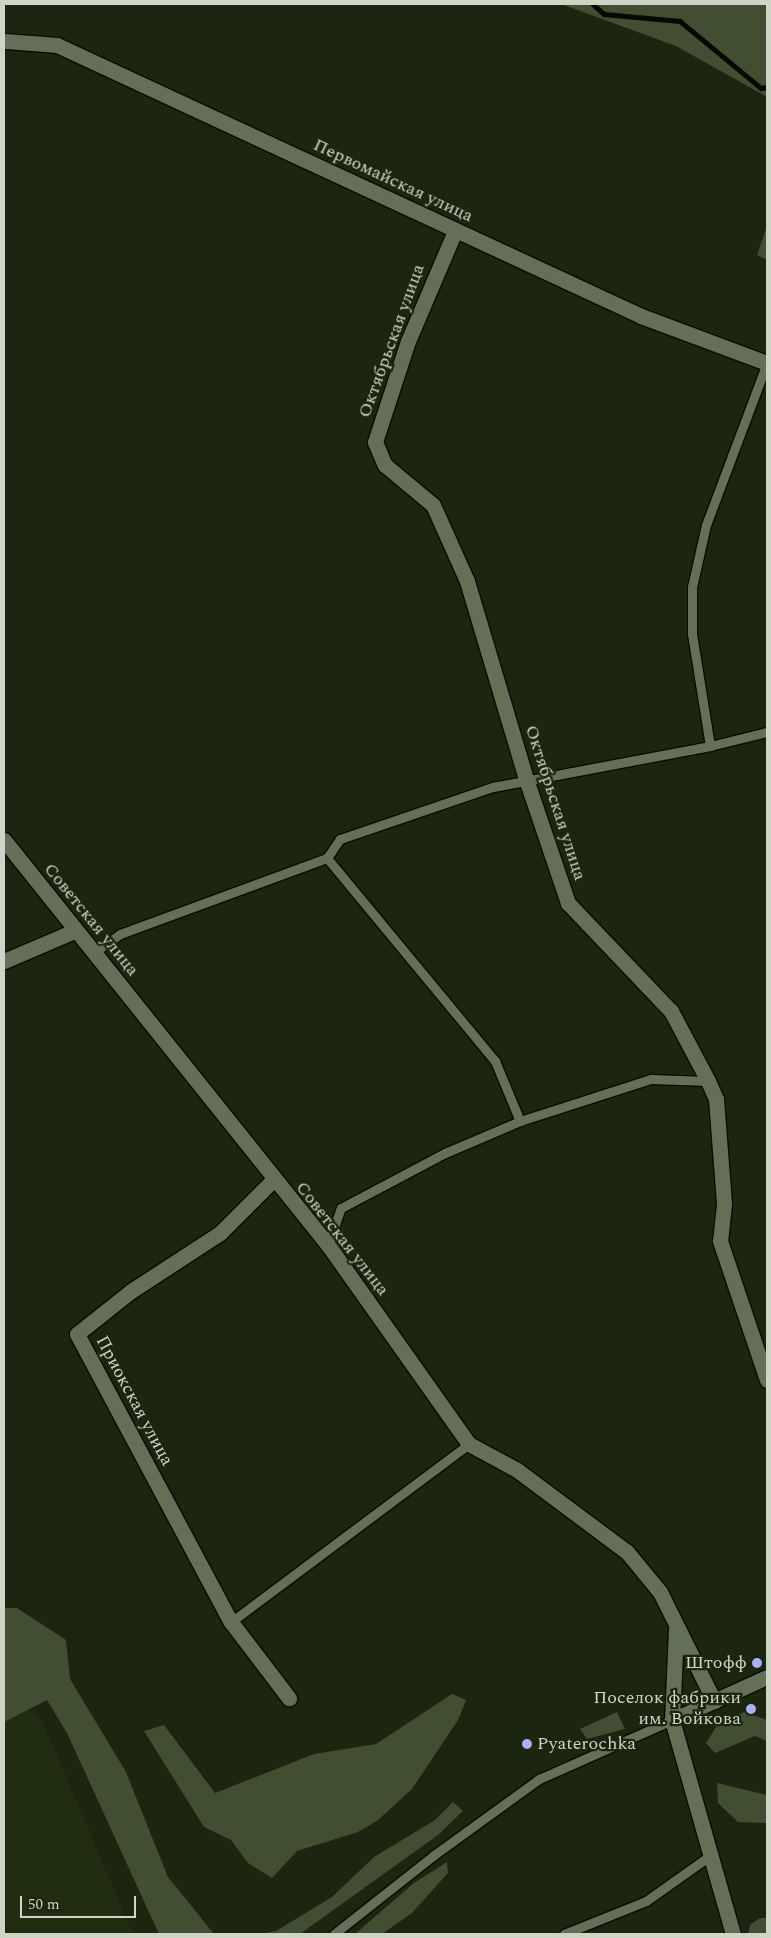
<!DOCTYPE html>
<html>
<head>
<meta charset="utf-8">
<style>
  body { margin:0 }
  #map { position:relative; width:771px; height:1938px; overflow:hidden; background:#1b250f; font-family:Spectral,serif }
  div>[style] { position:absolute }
  .built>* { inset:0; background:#212d11 }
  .green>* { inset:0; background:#414e31 }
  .stream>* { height:4.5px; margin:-2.25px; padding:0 2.25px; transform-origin:2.25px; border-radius:2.25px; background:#030a00 }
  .roads { filter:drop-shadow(1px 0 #060d00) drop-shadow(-1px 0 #060d00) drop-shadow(0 1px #060d00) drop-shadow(0 -1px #060d00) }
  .lane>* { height:9px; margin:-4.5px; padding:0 4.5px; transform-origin:4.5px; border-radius:4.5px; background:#646f57 }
  .street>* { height:15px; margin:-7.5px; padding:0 7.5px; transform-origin:7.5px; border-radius:7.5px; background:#646f57 }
  .dots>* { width:14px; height:14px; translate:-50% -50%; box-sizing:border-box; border:2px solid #1b250f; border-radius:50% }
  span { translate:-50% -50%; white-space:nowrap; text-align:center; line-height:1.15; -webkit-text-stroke:4.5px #1b250f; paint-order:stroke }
  .street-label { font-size:18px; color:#ced5c7 }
  .poi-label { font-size:18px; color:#ced5c7 }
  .right { translate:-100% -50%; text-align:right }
  .left { translate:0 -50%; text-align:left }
  .frame { position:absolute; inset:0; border:5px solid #ced5c7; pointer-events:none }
  .scale { position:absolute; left:20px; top:1896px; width:116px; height:22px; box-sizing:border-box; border:2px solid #ced5c7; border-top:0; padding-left:6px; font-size:15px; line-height:18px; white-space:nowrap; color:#ced5c7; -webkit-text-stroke:4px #1b250f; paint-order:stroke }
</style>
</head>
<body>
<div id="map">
  <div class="built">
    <i style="clip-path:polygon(4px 1689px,42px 1720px,133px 1934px,4px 1934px)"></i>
  </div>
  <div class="green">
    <i style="clip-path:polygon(561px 4px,767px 4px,767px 97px,676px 46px)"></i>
    <i style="clip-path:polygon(767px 226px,767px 260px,757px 255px)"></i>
    <i style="clip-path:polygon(4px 1608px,17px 1608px,66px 1640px,70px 1679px,126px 1772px,168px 1877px,214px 1934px,159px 1934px,67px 1733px,47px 1700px,4px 1722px)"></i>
    <i style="clip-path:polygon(452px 1694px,466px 1700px,458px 1720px,412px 1789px,377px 1821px,358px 1832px,297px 1851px,272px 1878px,248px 1863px,231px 1840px,204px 1827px,144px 1731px,164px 1725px,215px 1793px,314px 1754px,376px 1744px)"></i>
    <i style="clip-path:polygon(617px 1712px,625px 1729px,587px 1739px,580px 1729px)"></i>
    <i style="clip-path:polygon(744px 1712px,767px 1720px,767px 1741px,755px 1736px,715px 1753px,706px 1743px,718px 1724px)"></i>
    <i style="clip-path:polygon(717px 1783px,767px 1795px,767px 1823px,738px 1822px,718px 1803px)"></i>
    <i style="clip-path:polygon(453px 1802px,463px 1811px,438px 1835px,300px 1934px,260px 1934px,276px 1931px,332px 1897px,374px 1857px,435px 1820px)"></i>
    <i style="clip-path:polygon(447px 1862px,448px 1873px,412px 1913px,382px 1934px,355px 1934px,414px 1883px)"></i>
    <i style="clip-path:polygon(760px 1918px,767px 1918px,767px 1934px,748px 1934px,750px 1925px)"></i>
  </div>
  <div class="stream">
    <i style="left:593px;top:4px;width:15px;rotate:42deg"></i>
    <i style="left:604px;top:14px;width:76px;rotate:5.3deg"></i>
    <i style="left:680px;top:21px;width:105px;rotate:39.6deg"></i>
    <i style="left:761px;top:88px;width:6px;rotate:-9deg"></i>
  </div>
  <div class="roads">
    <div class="lane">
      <i style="left:710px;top:746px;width:113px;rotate:-99.1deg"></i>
      <i style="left:692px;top:634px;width:47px;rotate:-90deg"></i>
      <i style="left:692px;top:587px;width:64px;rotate:-77.3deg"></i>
      <i style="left:706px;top:525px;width:173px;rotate:-69.4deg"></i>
      <i style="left:327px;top:858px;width:264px;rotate:50.4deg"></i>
      <i style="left:495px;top:1061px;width:65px;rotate:67.4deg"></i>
      <i style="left:93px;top:953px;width:33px;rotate:-35deg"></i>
      <i style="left:120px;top:934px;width:221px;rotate:-20.2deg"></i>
      <i style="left:327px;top:858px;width:23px;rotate:-56deg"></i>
      <i style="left:340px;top:839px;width:162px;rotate:-18.8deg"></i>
      <i style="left:493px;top:787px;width:221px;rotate:-10.7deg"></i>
      <i style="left:710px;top:746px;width:59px;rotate:-13.8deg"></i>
      <i style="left:328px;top:1245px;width:39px;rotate:-71deg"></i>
      <i style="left:341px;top:1208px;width:118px;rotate:-27.9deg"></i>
      <i style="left:445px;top:1153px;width:82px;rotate:-23.1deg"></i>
      <i style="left:520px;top:1121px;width:138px;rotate:-17.8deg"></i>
      <i style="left:651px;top:1079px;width:57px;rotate:2deg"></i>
      <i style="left:231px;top:1622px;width:297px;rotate:-36.8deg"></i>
      <i style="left:334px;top:1934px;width:127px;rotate:-38.3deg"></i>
      <i style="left:434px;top:1855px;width:130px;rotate:-35.9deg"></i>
      <i style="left:539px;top:1779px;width:145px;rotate:-23.9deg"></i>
      <i style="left:564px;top:1934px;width:88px;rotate:-21.9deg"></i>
      <i style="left:646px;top:1901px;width:80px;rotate:-35.3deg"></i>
    </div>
    <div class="street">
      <i style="left:4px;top:41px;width:53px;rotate:4.3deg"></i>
      <i style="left:57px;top:45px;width:644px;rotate:24.89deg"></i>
      <i style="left:641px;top:316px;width:134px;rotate:20.5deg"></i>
      <i style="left:455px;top:231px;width:120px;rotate:113.1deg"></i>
      <i style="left:408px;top:341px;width:106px;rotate:108.1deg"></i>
      <i style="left:375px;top:442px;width:25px;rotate:67deg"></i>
      <i style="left:385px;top:465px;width:62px;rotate:39.8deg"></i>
      <i style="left:433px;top:505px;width:83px;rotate:65.9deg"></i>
      <i style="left:467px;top:581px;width:207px;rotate:73.4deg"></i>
      <i style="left:526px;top:779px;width:131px;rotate:71.3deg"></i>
      <i style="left:568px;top:903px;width:149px;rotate:46.4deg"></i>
      <i style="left:671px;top:1011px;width:79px;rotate:62.1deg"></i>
      <i style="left:708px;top:1081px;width:20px;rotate:66deg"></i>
      <i style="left:716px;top:1099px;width:105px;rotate:85.6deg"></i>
      <i style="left:724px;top:1204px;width:37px;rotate:96deg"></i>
      <i style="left:720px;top:1241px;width:147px;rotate:71.3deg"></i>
      <i style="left:4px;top:840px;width:519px;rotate:51.34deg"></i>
      <i style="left:328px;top:1245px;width:244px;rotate:54.7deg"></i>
      <i style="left:469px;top:1444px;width:55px;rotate:28.4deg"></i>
      <i style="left:517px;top:1470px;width:137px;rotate:36.7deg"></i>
      <i style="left:627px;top:1552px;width:52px;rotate:50.5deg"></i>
      <i style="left:660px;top:1592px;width:122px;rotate:63.6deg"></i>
      <i style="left:4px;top:961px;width:76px;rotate:-23.2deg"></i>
      <i style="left:273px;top:1180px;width:75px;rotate:135deg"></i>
      <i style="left:220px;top:1233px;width:106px;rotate:146.9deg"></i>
      <i style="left:131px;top:1291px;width:69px;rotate:141.5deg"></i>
      <i style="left:77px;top:1334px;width:327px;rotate:61.9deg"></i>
      <i style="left:231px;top:1622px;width:96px;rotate:52.7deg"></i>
      <i style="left:676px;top:1629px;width:91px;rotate:92.5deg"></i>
      <i style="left:672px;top:1720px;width:223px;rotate:74.1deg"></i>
      <i style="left:672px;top:1720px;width:104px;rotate:-24.4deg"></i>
    </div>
  </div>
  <div class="dots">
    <i style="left:757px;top:1663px;background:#a7b1fc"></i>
    <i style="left:751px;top:1709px;background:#a7b1fc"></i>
    <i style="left:527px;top:1744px;background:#a7b1fc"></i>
  </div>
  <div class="street-label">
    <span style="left:393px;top:181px;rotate:25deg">Первомайская улица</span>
    <span style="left:392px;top:341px;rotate:-70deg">Октябрьская улица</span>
    <span style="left:555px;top:803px;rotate:72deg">Октябрьская улица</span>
    <span style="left:91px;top:920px;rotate:51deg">Советская улица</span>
    <span style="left:342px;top:1239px;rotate:52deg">Советская улица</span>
    <span style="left:134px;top:1401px;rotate:62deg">Приокская улица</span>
  </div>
  <div class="poi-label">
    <span class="right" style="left:747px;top:1663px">Штофф</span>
    <span class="right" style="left:741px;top:1709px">Поселок фабрики<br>им. Войкова</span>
    <span class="left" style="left:537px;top:1744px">Pyaterochka</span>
  </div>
  <div class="frame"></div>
  <div class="scale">50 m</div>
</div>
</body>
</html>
